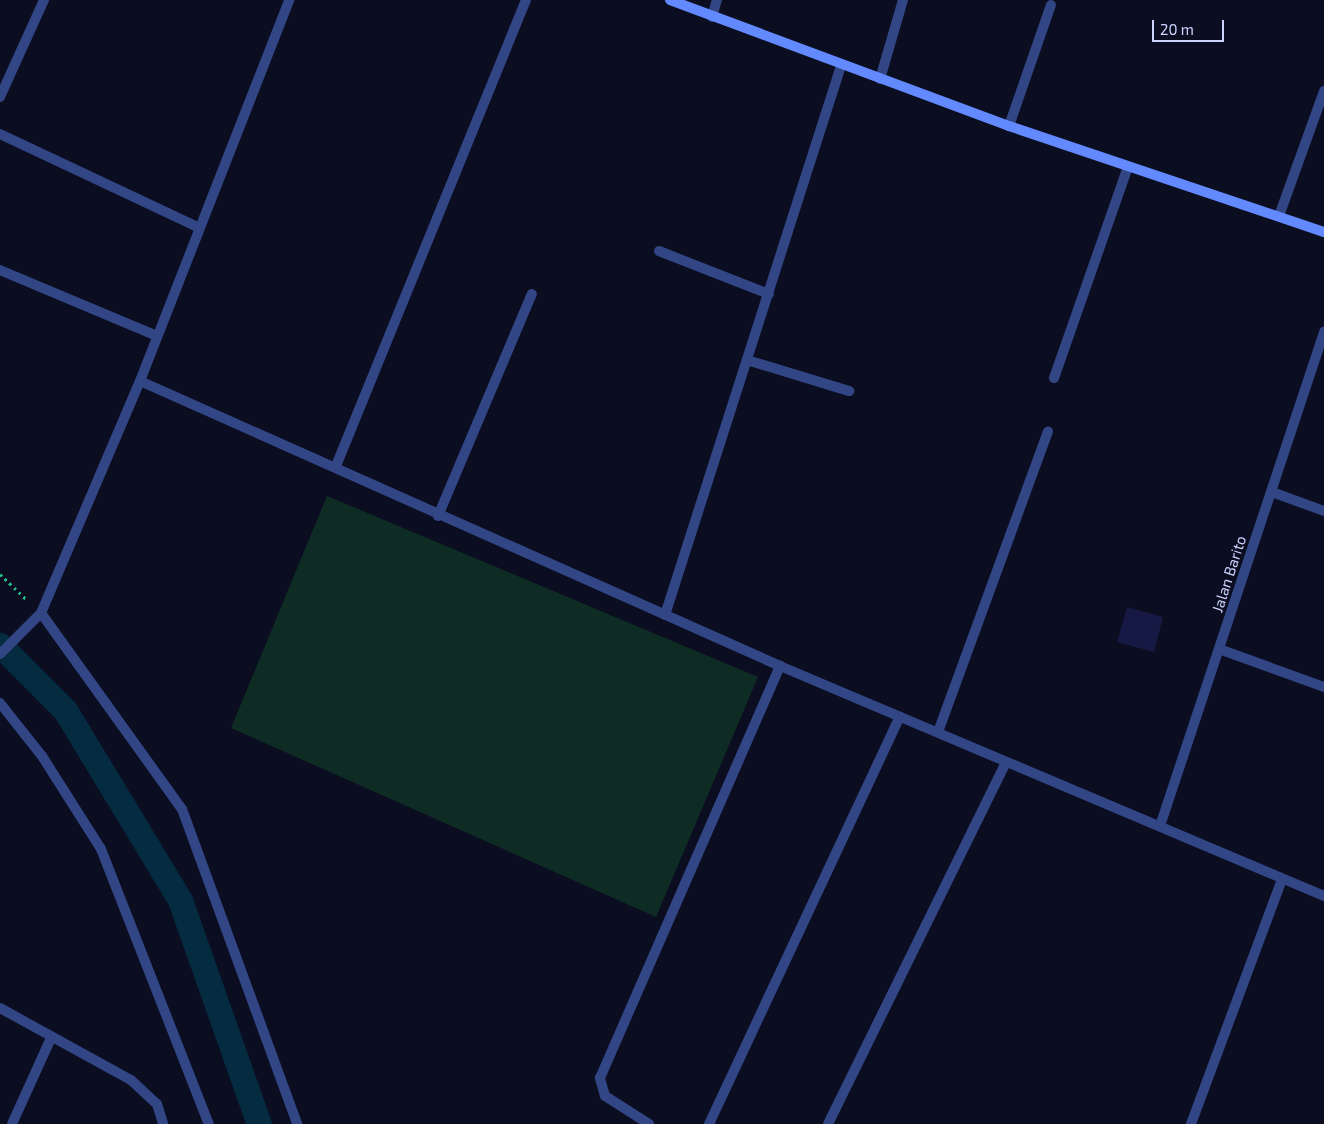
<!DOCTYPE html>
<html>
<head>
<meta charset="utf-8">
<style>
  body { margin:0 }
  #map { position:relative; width:1324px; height:1124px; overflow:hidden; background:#0b0d21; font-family:"Exo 2",sans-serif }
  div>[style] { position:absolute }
  .green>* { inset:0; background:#0e2c23 }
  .canal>* { height:25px; margin:-12.5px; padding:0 12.5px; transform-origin:12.5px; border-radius:12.5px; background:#052b41 }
  .building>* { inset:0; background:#161944 }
  .path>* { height:3px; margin-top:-1.5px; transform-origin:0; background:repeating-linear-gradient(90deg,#23bb89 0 2.5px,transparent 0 6.5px) }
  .street>* { height:10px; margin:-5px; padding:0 5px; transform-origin:5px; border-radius:5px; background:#324585 }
  .secondary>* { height:10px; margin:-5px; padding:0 5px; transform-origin:5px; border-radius:5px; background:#6389ff }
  span { translate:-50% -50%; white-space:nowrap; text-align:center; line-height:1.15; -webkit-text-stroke:4.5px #0b0d21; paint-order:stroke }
  .street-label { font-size:15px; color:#ccd4ff }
  .scale { position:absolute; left:1152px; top:20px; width:72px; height:22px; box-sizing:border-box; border:2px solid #ccd4ff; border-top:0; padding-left:6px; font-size:15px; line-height:18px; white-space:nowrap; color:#ccd4ff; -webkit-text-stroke:4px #0b0d21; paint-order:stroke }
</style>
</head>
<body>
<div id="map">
  <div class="green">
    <i style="clip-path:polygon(327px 496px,758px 677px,656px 917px,231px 728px)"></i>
  </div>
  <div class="canal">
    <i style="left:0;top:645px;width:92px;rotate:45deg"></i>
    <i style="left:65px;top:710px;width:222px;rotate:58.8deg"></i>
    <i style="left:180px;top:900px;width:238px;rotate:70.6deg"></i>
  </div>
  <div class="building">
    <i style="clip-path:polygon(1127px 607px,1163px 617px,1154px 652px,1117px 642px)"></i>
  </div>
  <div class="path">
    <i style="left:0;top:574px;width:37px;rotate:44deg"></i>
  </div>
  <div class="street">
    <i style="left:712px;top:17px;width:18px;rotate:-74deg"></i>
    <i style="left:880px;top:79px;width:82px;rotate:-73.8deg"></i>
    <i style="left:0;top:97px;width:107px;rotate:-65.6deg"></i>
    <i style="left:1009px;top:126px;width:128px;rotate:-70.9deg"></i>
    <i style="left:0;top:134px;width:219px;rotate:25.2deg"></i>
    <i style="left:1279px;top:216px;width:133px;rotate:-70.2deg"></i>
    <i style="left:659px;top:251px;width:118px;rotate:21.4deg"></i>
    <i style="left:0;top:270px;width:170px;rotate:22.8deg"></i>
    <i style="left:747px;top:360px;width:107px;rotate:16.9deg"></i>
    <i style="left:1054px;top:378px;width:224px;rotate:-70.7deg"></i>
    <i style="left:140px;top:381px;width:701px;rotate:24deg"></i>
    <i style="left:780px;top:666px;width:591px;rotate:22.92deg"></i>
    <i style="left:336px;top:466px;width:503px;rotate:-67.82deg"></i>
    <i style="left:1272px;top:492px;width:55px;rotate:20.1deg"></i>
    <i style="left:438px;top:516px;width:241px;rotate:-67.1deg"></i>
    <i style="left:41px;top:613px;width:241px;rotate:54.3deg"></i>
    <i style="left:182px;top:809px;width:335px;rotate:69.9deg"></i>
    <i style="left:665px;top:615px;width:577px;rotate:-72.23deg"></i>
    <i style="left:1219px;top:649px;width:112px;rotate:19.9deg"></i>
    <i style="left:0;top:654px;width:58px;rotate:-45deg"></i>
    <i style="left:41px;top:613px;width:252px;rotate:-66.9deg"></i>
    <i style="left:140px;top:381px;width:409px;rotate:-68.6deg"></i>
    <i style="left:0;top:703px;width:68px;rotate:51.6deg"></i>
    <i style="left:42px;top:756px;width:110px;rotate:57.6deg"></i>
    <i style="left:101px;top:849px;width:295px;rotate:68.6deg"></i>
    <i style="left:938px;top:732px;width:320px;rotate:-69.9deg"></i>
    <i style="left:1160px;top:826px;width:521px;rotate:-71.63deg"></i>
    <i style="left:0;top:1008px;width:149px;rotate:28.8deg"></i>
    <i style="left:131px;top:1080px;width:35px;rotate:43deg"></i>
    <i style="left:157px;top:1104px;width:21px;rotate:73deg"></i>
    <i style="left:12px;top:1124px;width:94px;rotate:-65.6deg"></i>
    <i style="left:649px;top:1124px;width:52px;rotate:-147.5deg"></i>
    <i style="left:605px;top:1096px;width:19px;rotate:-106deg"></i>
    <i style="left:600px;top:1078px;width:450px;rotate:-66.4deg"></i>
    <i style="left:709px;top:1124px;width:450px;rotate:-64.9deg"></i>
    <i style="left:828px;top:1124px;width:402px;rotate:-63.8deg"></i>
    <i style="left:1191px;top:1124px;width:261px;rotate:-69.6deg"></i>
  </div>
  <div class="secondary">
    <i style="left:670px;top:0;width:362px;rotate:20.4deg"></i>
    <i style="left:1009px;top:126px;width:332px;rotate:18.6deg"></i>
  </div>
  <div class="street-label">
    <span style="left:1229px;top:574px;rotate:-72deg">Jalan Barito</span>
  </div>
  <div class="scale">20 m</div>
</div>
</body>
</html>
